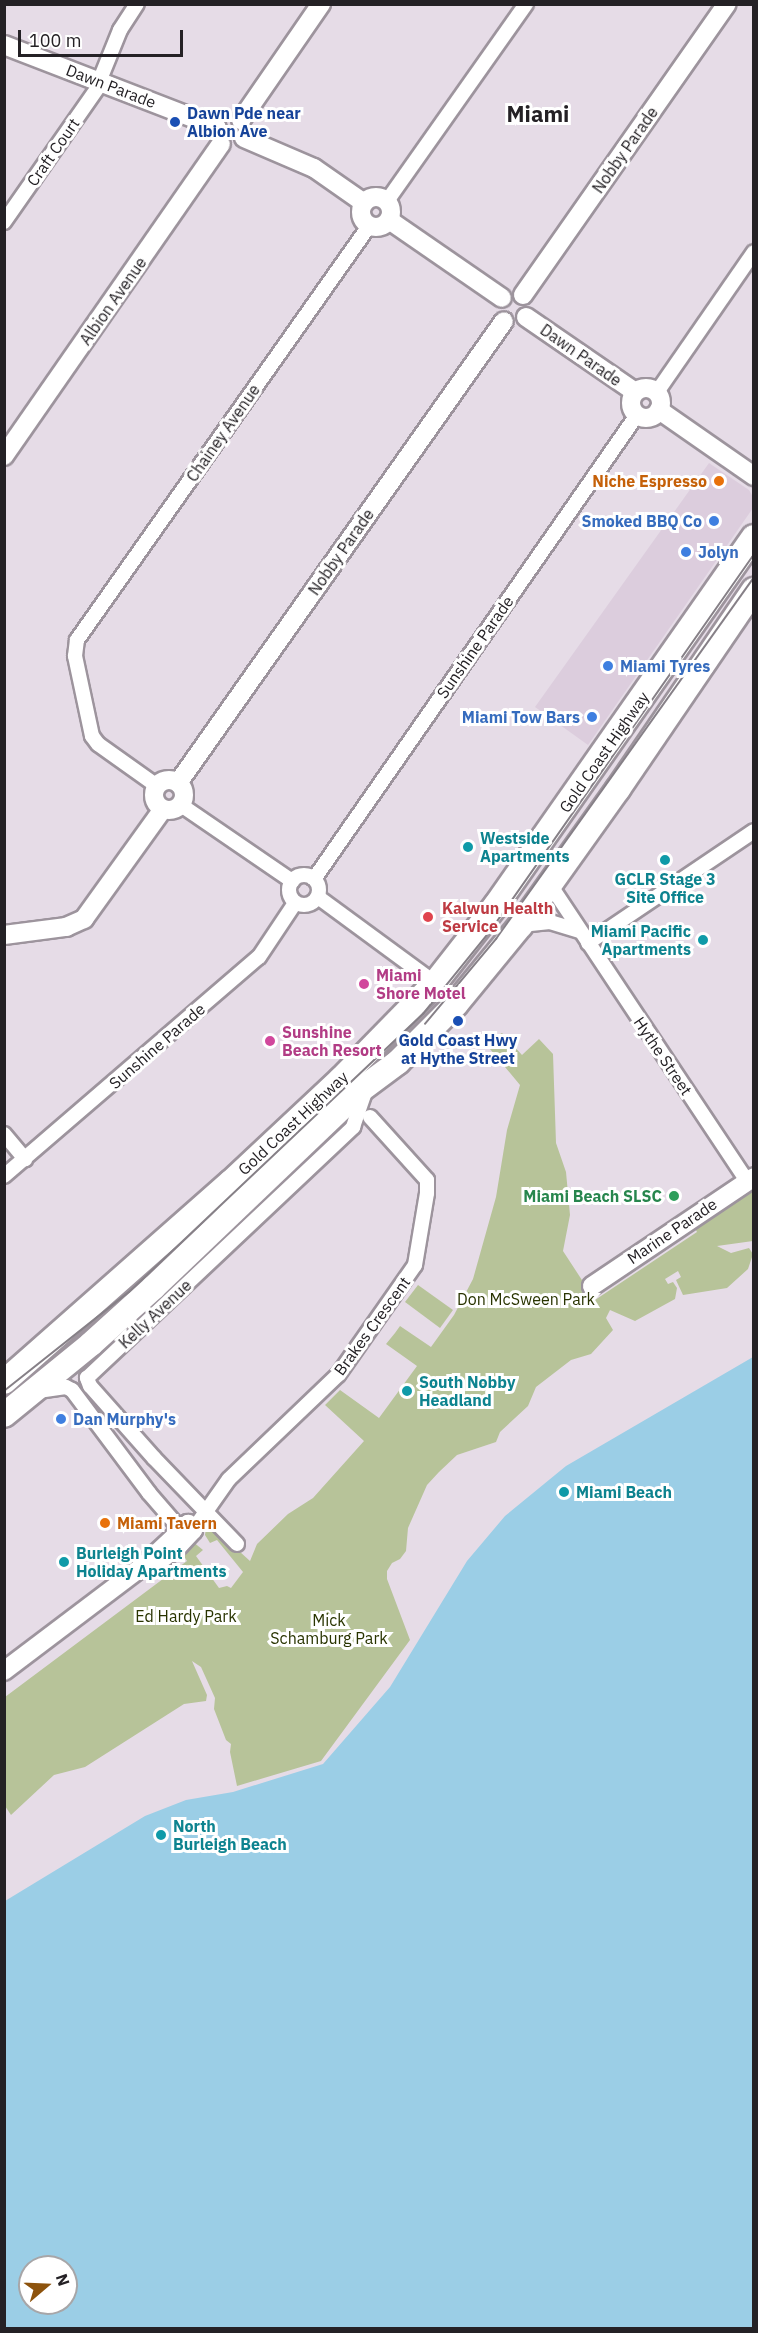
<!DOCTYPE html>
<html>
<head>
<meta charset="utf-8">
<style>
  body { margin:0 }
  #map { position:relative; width:758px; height:2333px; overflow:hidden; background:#e6dce7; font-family:"IBM Plex Sans",sans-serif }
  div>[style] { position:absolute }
  .built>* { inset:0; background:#dccddd }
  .green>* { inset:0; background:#b7c399 }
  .water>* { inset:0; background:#9bcee6 }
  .roads { filter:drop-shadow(2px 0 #9d949d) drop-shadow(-2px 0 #9d949d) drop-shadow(0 2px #9d949d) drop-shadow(0 -2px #9d949d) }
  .street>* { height:14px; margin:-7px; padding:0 7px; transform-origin:7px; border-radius:7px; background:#fff }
  .street>.ring { margin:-7px; padding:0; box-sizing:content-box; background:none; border:14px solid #fff; border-radius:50% }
  .secondary>* { height:18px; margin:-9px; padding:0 9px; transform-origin:9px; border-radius:9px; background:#fff }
  .secondary>.ring { margin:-9px; padding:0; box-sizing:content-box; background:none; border:18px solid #fff; border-radius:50% }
  .highway>* { height:24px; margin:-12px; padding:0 12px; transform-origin:12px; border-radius:12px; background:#fff }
  .tram>* { height:1.5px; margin:-0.75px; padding:0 0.75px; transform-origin:0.75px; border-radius:0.75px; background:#868087 }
  .dots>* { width:16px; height:16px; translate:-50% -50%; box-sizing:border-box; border:3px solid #fff; border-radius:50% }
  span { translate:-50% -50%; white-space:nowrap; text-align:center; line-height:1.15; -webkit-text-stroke:6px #fff; paint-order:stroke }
  .street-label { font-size:16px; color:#242125 }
  .transit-label { font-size:16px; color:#164399; font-weight:700 }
  .left { translate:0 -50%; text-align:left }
  .food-label { font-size:16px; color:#c56008; font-weight:700 }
  .right { translate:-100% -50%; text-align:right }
  .shop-label { font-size:16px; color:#366cbe; font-weight:700 }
  .culture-label { font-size:16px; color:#0d838f; font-weight:700 }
  .health-label { font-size:16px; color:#be3a42; font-weight:700 }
  .hotel-label { font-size:16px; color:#b23c85; font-weight:700 }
  .leisure-label { font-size:16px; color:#27864d; font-weight:700 }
  .park-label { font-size:16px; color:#293400 }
  .district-label { font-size:22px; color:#242125; font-weight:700 }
  .frame { position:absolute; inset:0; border:6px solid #242125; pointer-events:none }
  .north { position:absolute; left:18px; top:2255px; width:60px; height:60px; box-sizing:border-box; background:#fff; border:2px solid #a7a6a8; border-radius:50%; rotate:71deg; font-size:16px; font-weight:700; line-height:24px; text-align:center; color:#242125 }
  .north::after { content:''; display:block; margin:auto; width:21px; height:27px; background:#8d530d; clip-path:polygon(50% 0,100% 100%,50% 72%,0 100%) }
  .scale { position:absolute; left:18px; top:30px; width:165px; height:27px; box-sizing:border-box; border:3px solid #242125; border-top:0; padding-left:8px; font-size:18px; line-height:21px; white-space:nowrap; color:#242125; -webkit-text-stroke:4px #fff; paint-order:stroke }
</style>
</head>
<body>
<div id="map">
  <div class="built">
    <i style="clip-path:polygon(709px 463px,749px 490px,753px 497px,753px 508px,588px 745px,535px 707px)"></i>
  </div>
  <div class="green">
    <i style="clip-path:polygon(502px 1033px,522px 1055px,539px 1039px,553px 1054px,556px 1143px,566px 1172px,570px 1215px,563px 1251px,595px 1300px,697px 1232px,693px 1225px,753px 1185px,753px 1241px,717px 1246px,731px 1253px,749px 1248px,753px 1254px,748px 1269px,727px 1288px,683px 1295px,676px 1280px,681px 1277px,678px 1271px,665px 1279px,668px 1284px,673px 1282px,677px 1288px,675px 1299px,635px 1321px,610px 1310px,606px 1318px,613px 1330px,591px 1354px,571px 1360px,536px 1387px,528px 1406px,500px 1432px,496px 1442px,457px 1455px,439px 1472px,427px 1485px,408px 1528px,406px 1551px,400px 1559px,392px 1563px,387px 1571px,387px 1579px,410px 1640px,321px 1761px,237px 1786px,230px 1752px,231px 1744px,226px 1740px,214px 1709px,215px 1698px,201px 1667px,192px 1661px,207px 1695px,206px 1701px,184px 1704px,85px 1767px,54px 1775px,11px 1815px,5px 1806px,5px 1697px,187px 1561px,180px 1550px,192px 1541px,203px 1550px,196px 1556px,219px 1588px,227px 1586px,231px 1588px,243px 1572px,217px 1540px,210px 1543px,205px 1535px,207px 1522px,250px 1561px,257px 1544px,288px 1514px,313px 1498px,364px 1441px,325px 1405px,340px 1390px,379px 1418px,417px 1366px,386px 1344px,395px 1333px,400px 1326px,431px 1347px,454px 1315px,473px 1279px,496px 1197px,507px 1130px,520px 1085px,485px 1043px)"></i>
    <i style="clip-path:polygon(418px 1285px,453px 1310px,440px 1328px,405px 1302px)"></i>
  </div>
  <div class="water">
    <i style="clip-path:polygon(evenodd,753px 1357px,753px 2328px,5px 2328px,5px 1901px,145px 1816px,186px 1800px,233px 1792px,323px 1764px,390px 1687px,467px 1561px,505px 1516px,566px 1466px,753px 1357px,30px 2267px,66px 2267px,66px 2303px,30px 2303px,30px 2267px)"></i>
  </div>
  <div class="roads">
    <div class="street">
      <i style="left:99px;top:82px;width:56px;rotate:-68deg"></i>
      <i style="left:120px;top:30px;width:31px;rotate:-57deg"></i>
      <i style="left:387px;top:201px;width:241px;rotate:-54.8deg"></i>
      <i style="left:4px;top:222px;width:169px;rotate:-55.1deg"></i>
      <i style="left:657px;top:392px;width:170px;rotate:-55.3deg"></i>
      <i style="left:157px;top:786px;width:72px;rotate:-144.6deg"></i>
      <i style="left:98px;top:744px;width:10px;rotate:-127deg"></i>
      <i style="left:92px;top:736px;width:82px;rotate:-102deg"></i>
      <i style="left:75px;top:656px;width:16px;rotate:-83deg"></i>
      <i style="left:77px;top:640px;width:507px;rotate:-54.8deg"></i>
      <i style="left:181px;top:805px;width:135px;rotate:34.4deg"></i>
      <i class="ring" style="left:289px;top:875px;width:16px;height:16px"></i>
      <i style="left:314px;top:879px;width:565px;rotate:-55.16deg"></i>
      <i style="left:549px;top:883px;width:358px;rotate:56.4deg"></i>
      <i style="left:318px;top:897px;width:145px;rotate:36.3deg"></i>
      <i style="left:521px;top:925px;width:29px;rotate:-6deg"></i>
      <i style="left:550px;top:922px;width:31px;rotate:17deg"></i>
      <i style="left:588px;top:943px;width:200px;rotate:-34deg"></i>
      <i style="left:4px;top:1134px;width:33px;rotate:50deg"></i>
      <i style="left:4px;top:1176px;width:336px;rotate:-40.7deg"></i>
      <i style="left:259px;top:957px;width:65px;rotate:-56.3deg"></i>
      <i style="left:38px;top:1391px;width:28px;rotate:-8deg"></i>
      <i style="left:66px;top:1387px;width:7px;rotate:27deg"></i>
      <i style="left:72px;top:1390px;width:129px;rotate:53.2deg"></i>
      <i style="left:149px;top:1493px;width:49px;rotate:49.1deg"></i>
      <i style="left:193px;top:1530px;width:62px;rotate:-54.8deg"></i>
      <i style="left:229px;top:1479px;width:151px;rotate:-43.7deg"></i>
      <i style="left:338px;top:1375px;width:134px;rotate:-55deg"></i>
      <i style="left:415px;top:1265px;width:73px;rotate:-80.5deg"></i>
      <i style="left:427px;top:1193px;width:13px;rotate:-90deg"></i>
      <i style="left:427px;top:1180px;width:85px;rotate:-132.1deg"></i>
      <i style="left:237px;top:1544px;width:120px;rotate:-134deg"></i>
      <i style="left:154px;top:1458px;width:96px;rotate:-131.6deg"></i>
      <i style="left:90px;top:1386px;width:9px;rotate:-111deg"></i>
      <i style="left:87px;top:1378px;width:366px;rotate:-43.3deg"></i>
      <i style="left:353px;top:1127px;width:40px;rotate:-71.1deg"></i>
    </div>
    <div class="secondary">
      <i style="left:4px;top:45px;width:228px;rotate:21.1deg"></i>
      <i style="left:241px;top:120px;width:141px;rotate:-55.4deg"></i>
      <i style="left:244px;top:138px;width:76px;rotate:23.2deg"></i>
      <i style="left:314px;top:168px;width:61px;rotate:35deg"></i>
      <i class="ring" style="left:361px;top:197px;width:12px;height:12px"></i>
      <i style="left:389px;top:220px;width:137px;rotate:34.6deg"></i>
      <i style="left:523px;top:295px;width:355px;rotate:-55deg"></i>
      <i style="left:526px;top:317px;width:132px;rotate:34.5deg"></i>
      <i class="ring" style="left:631px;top:388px;width:12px;height:12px"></i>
      <i style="left:659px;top:410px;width:116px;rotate:34.8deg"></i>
      <i style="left:4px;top:456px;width:380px;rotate:-55.2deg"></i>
      <i class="ring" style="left:154px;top:780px;width:12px;height:12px"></i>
      <i style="left:178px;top:783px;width:565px;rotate:-54.79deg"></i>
      <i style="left:4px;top:935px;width:63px;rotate:-7.4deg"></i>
      <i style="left:66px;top:927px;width:20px;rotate:-24deg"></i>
      <i style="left:84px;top:919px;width:135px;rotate:-54.3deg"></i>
      <i style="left:592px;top:1286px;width:195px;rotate:-33.9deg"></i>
      <i style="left:4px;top:1671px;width:174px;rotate:-37.1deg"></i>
      <i style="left:143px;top:1566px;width:62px;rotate:-43deg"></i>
      <i style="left:188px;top:1524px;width:8px;rotate:50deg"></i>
      <i style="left:193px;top:1530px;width:21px;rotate:133deg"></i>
      <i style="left:179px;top:1545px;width:19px;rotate:141deg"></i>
      <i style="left:164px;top:1557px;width:23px;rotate:157deg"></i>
    </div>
    <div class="highway">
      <i style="left:4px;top:1382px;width:303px;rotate:-41.4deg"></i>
      <i style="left:231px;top:1182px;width:151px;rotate:-43.1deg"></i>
      <i style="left:341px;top:1079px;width:134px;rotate:-45.6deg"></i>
      <i style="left:435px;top:983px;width:99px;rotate:-52deg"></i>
      <i style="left:496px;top:905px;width:449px;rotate:-55deg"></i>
      <i style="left:4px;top:1415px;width:112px;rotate:-39.2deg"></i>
      <i style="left:91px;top:1344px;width:85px;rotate:-42.1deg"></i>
      <i style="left:154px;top:1287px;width:284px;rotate:-43.7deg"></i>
      <i style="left:359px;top:1091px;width:49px;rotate:-36.6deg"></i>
      <i style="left:398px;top:1062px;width:82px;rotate:-45deg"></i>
      <i style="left:456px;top:1004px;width:102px;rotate:-50.6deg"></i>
      <i style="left:521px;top:925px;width:167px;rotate:-54.5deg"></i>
      <i style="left:618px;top:789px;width:241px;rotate:-55.7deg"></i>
    </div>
  </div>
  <div class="tram">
    <i style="left:425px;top:1024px;width:111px;rotate:-50.1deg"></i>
    <i style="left:496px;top:939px;width:445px;rotate:-54.5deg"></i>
    <i style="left:4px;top:1391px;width:159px;rotate:-38.4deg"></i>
    <i style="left:129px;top:1292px;width:405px;rotate:-43.4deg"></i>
    <i style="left:423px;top:1014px;width:108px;rotate:-51deg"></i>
    <i style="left:491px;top:930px;width:459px;rotate:-55deg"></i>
  </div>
  <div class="dots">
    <i style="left:175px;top:122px;background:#1a4fb4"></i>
    <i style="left:719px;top:481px;background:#e8710a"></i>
    <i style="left:714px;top:521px;background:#3f7fe0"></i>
    <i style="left:686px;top:552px;background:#3f7fe0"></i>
    <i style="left:608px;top:666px;background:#3f7fe0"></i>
    <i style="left:592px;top:717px;background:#3f7fe0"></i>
    <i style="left:468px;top:847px;background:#0f9aa8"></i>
    <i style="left:665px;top:860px;background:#0f9aa8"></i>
    <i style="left:428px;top:917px;background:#e0444e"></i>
    <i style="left:703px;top:940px;background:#0f9aa8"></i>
    <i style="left:364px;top:984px;background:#d1479c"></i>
    <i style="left:458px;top:1021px;background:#1a4fb4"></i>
    <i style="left:270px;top:1041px;background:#d1479c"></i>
    <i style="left:674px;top:1196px;background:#2e9e5b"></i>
    <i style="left:407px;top:1391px;background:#0f9aa8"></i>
    <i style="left:61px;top:1419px;background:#3f7fe0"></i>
    <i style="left:564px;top:1492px;background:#0f9aa8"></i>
    <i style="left:105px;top:1523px;background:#e8710a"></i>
    <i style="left:64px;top:1562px;background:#0f9aa8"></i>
    <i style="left:161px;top:1835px;background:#0f9aa8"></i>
  </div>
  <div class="street-label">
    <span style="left:111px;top:86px;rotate:21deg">Dawn Parade</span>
    <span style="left:625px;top:150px;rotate:-55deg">Nobby Parade</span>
    <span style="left:53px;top:152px;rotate:-55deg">Craft Court</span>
    <span style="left:113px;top:301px;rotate:-55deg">Albion Avenue</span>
    <span style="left:581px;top:355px;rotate:35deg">Dawn Parade</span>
    <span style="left:223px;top:433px;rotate:-55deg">Chainey Avenue</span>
    <span style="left:341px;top:552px;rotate:-55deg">Nobby Parade</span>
    <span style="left:475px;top:647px;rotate:-55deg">Sunshine Parade</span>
    <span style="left:604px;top:752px;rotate:-55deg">Gold Coast Highway</span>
    <span style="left:157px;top:1046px;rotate:-41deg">Sunshine Parade</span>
    <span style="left:663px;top:1056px;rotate:56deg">Hythe Street</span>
    <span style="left:293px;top:1123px;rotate:-43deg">Gold Coast Highway</span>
    <span style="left:672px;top:1231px;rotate:-34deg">Marine Parade</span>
    <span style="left:155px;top:1314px;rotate:-43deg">Kelly Avenue</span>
    <span style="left:372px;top:1326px;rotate:-54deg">Brakes Crescent</span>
  </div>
  <div class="transit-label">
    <span class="left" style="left:187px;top:122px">Dawn Pde near<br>Albion Ave</span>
    <span style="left:458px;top:1049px">Gold Coast Hwy<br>at Hythe Street</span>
  </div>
  <div class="food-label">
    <span class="right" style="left:707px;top:481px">Niche Espresso</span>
    <span class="left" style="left:117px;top:1523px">Miami Tavern</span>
  </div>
  <div class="shop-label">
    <span class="right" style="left:702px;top:521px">Smoked BBQ Co</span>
    <span class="left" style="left:698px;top:552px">Jolyn</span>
    <span class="left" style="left:620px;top:666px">Miami Tyres</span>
    <span class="right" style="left:580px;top:717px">Miami Tow Bars</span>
    <span class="left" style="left:73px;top:1419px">Dan Murphy's</span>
  </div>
  <div class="culture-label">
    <span class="left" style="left:480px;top:847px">Westside<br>Apartments</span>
    <span style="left:665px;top:888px">GCLR Stage 3<br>Site Office</span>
    <span class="right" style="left:691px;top:940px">Miami Pacific<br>Apartments</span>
    <span class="left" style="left:419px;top:1391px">South Nobby<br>Headland</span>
    <span class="left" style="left:576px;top:1492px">Miami Beach</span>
    <span class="left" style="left:76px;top:1562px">Burleigh Point<br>Holiday Apartments</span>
    <span class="left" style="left:173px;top:1835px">North<br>Burleigh Beach</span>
  </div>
  <div class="health-label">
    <span class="left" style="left:442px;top:917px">Kalwun Health<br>Service</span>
  </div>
  <div class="hotel-label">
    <span class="left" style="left:376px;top:984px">Miami<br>Shore Motel</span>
    <span class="left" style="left:282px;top:1041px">Sunshine<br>Beach Resort</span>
  </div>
  <div class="leisure-label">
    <span class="right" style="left:662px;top:1196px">Miami Beach SLSC</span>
  </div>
  <div class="park-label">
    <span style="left:526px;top:1299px">Don McSween Park</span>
    <span style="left:186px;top:1616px">Ed Hardy Park</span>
    <span style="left:329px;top:1629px">Mick<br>Schamburg Park</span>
  </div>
  <div class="district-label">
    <span style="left:538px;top:114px">Miami</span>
  </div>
  <div class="frame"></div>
  <div class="north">N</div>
  <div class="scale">100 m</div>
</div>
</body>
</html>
